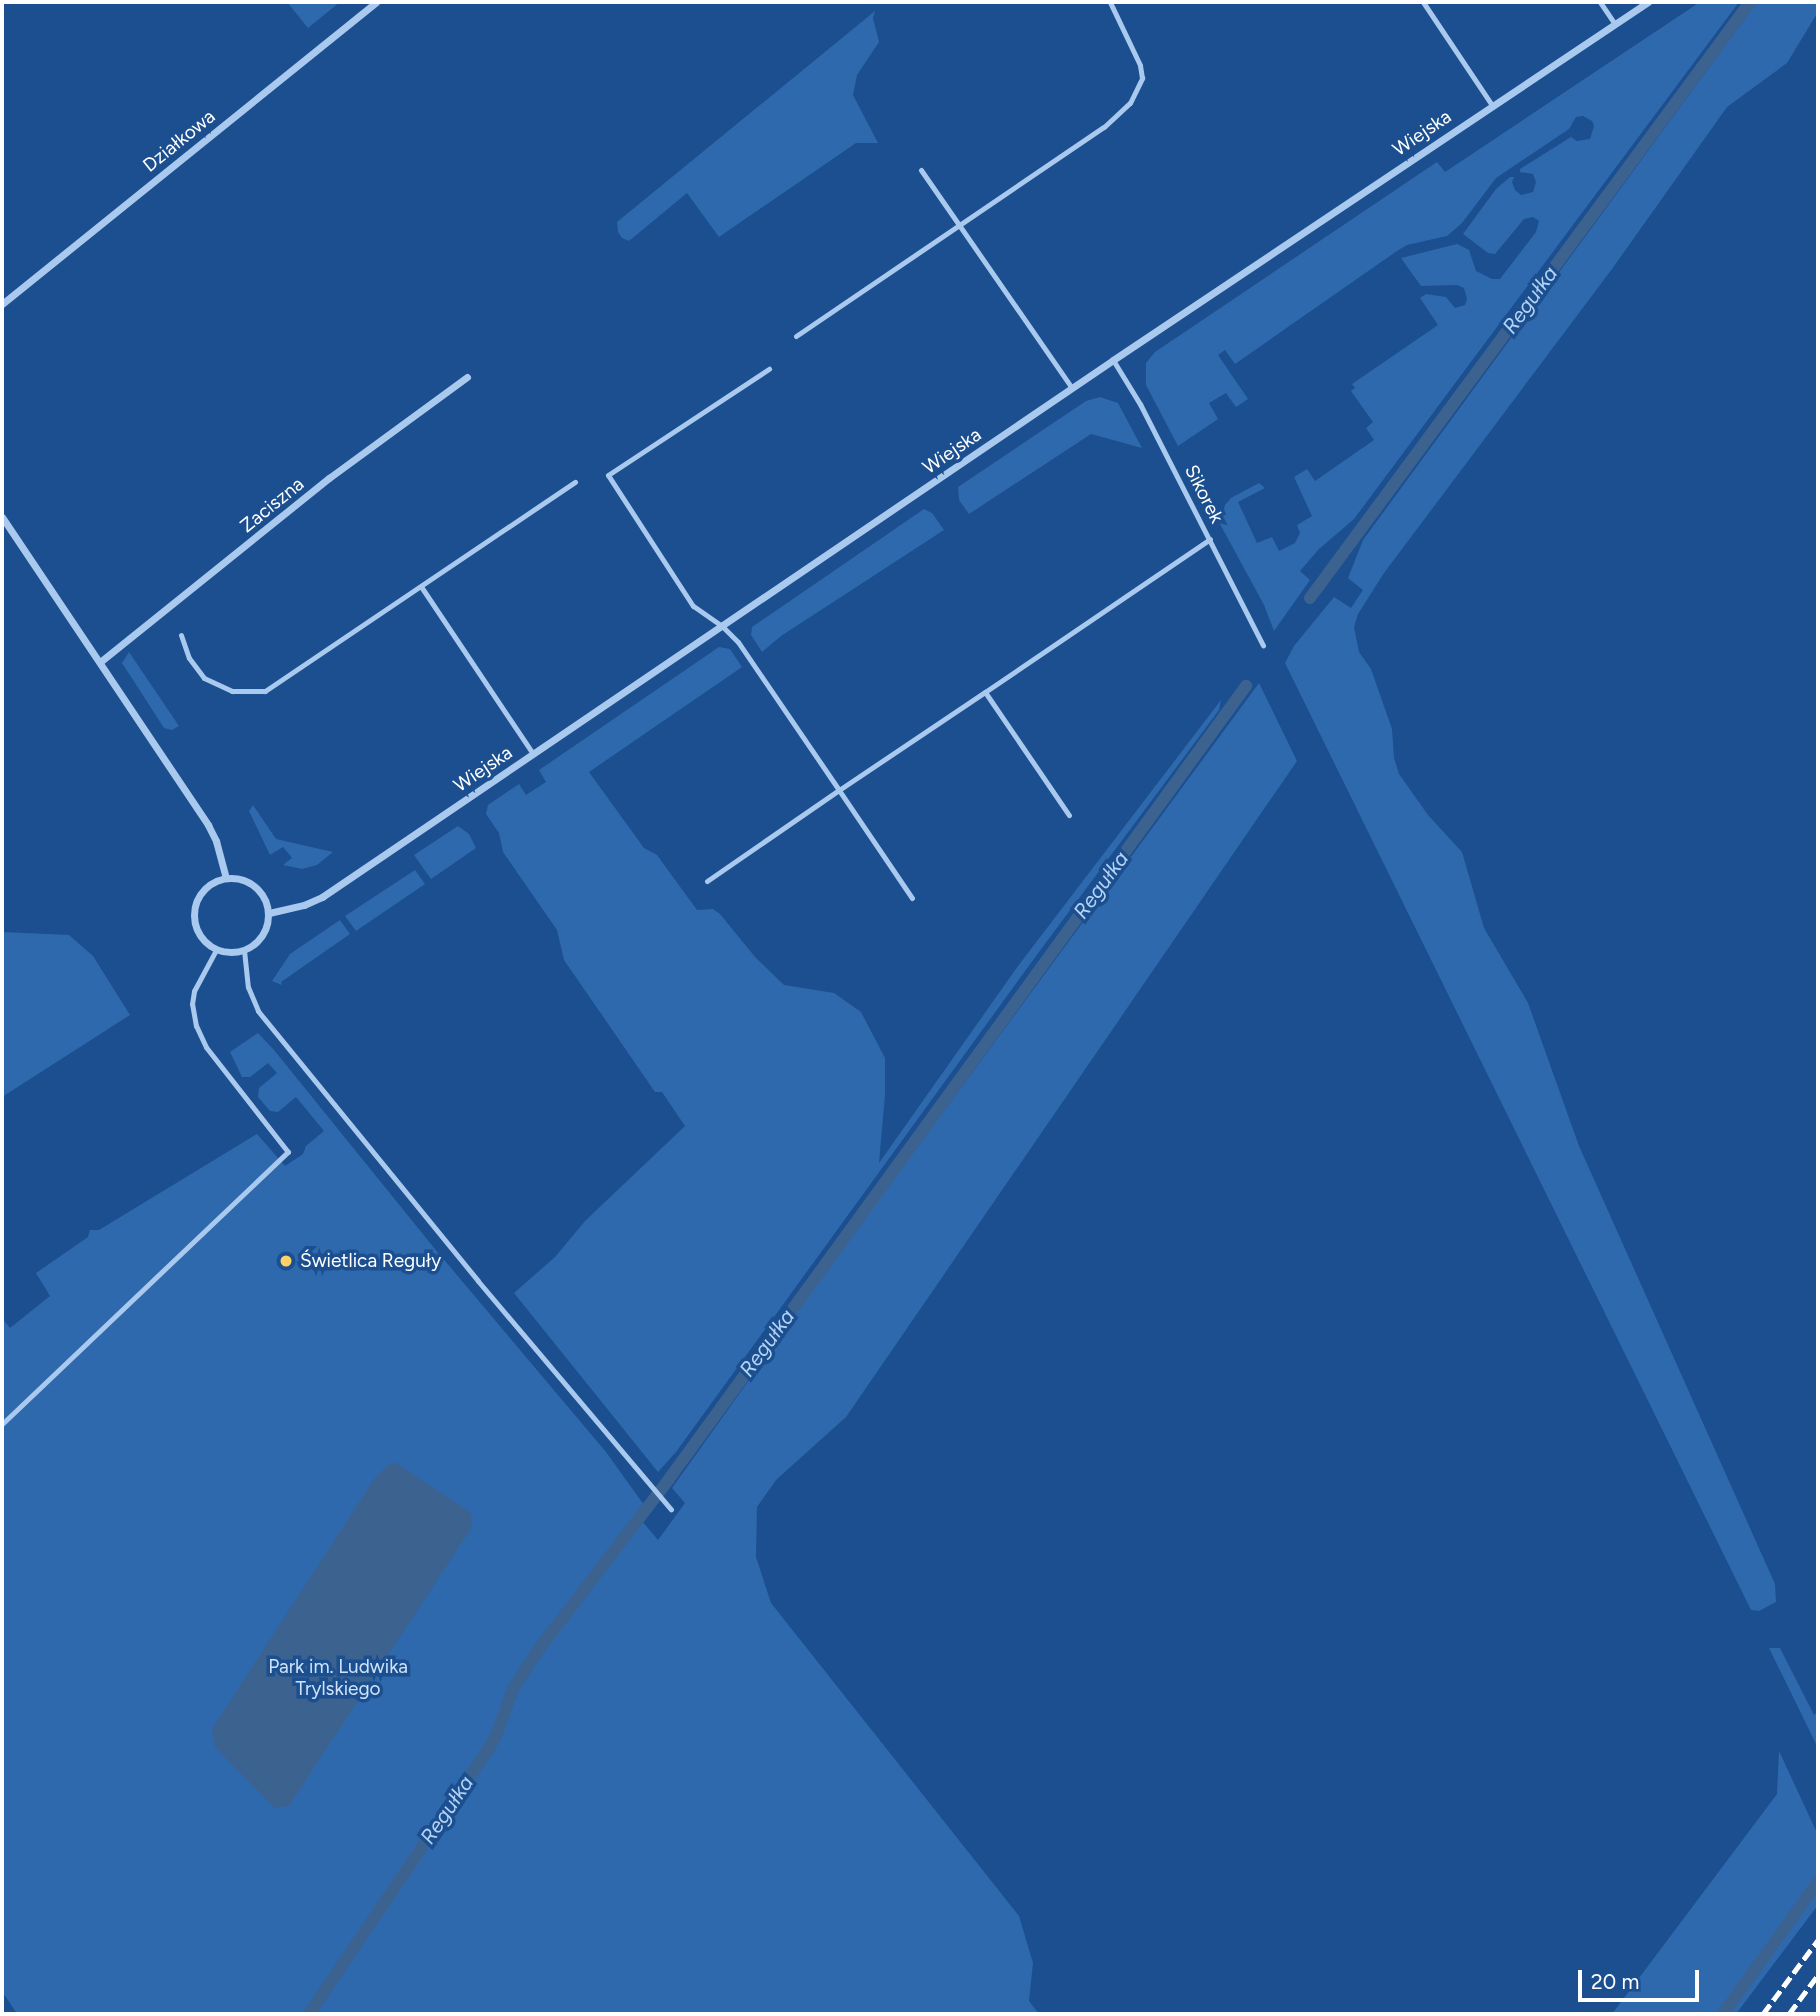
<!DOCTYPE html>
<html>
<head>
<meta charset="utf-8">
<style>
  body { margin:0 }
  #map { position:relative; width:1820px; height:2016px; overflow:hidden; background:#1b4f8f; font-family:Figtree,sans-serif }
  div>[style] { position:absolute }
  .green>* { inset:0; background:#2e69ad }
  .water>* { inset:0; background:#3c6290 }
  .stream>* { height:12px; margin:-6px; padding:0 6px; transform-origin:6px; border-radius:6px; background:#3c6290 }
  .service>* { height:5px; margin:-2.5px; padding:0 2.5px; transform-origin:2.5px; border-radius:2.5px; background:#a9c9ee }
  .minor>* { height:7px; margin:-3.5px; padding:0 3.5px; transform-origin:3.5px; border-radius:3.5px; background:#a9c9ee }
  .minor>.ring { margin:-3.5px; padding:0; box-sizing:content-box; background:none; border:7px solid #a9c9ee; border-radius:50% }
  .rail>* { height:5px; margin-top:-2.5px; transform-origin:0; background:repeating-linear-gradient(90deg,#fff 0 12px,transparent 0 17px) }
  .dots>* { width:19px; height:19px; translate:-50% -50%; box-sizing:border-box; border:4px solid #1b4f8f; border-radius:50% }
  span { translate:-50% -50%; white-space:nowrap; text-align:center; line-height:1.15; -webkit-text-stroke:7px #1b4f8f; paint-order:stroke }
  .street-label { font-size:19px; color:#fff }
  .poi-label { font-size:19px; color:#fff }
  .left { translate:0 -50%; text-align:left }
  .park-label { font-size:19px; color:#cfe3fa }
  .water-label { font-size:21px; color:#b5d3f5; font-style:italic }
  .frame { position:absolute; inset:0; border:4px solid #fff; pointer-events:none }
  .scale { position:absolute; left:1578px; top:1970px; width:121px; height:32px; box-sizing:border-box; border:4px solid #fff; border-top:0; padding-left:9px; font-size:21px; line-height:24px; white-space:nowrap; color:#fff; -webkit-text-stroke:5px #1b4f8f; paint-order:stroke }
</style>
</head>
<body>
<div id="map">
  <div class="green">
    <i style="clip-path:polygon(287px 2px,340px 2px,308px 28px)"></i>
    <i style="clip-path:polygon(1700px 2px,1739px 2px,1354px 519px,1319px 549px,1300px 571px,1310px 580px,1274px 631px,1264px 605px,1220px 524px,1225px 505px,1231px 498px,1259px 483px,1265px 488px,1238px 502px,1257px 543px,1272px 537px,1279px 551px,1295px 543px,1300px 533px,1297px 525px,1312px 516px,1294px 477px,1307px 469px,1315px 481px,1374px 440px,1366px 428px,1373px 422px,1351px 391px,1355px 388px,1352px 384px,1438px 325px,1420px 298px,1426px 294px,1446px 297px,1455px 308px,1465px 305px,1467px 299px,1464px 288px,1457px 285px,1421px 286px,1401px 258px,1457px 244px,1469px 250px,1476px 271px,1492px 279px,1500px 279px,1536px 232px,1539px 221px,1533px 217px,1524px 219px,1495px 254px,1488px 253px,1463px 234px,1496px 189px,1510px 177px,1514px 177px,1512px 182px,1515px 190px,1521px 195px,1533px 192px,1536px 182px,1533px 174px,1520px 172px,1520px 169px,1571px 137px,1577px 141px,1590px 139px,1594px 126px,1592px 121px,1583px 116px,1576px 117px,1569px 129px,1496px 178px,1462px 223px,1447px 236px,1407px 245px,1397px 251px,1235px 364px,1225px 350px,1218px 355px,1248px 399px,1236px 407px,1226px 393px,1209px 403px,1218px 419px,1178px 446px,1146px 385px,1146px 363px,1155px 352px,1437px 162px,1445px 172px)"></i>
    <i style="clip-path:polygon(1757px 2px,1818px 2px,1818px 12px,1787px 63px,1727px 107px,1612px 269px,1384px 573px,1358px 614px,1354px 627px,1359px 652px,1371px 669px,1392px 729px,1394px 758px,1399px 774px,1428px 815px,1462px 852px,1484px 928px,1528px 1003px,1579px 1146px,1775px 1584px,1776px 1602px,1759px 1611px,1751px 1610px,1285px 663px,1294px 646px,1334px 597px,1351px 608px,1363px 590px,1348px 578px,1363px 540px)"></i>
    <i style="clip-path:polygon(875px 11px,873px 18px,879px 42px,857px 75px,853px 95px,878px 143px,856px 143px,719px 237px,687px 193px,629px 241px,622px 238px,618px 232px,617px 222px)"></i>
    <i style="clip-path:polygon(1100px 397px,1118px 403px,1142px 448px,1091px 434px,969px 514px,959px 500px,958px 487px,1086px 401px)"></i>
    <i style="clip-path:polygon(924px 509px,932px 513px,944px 530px,781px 636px,762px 652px,751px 635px,752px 627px)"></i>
    <i style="clip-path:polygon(719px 647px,730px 649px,742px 667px,589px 772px,644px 848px,657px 855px,697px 910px,713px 909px,720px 914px,755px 957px,784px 985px,834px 993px,861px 1012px,885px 1058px,885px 1095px,879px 1163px,1018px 966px,1221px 700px,1219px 710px,1036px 956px,676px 1452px,658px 1472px,514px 1293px,555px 1257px,585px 1221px,685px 1126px,662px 1092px,655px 1092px,564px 960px,557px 930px,503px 852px,499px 833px,486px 814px,488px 805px,519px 784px,526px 795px,546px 782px,539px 770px)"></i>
    <i style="clip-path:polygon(129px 652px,179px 726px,172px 730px,164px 728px,122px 663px)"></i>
    <i style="clip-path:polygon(1259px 683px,1297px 761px,846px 1417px,776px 1480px,757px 1507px,756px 1557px,771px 1603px,1019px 1916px,1033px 1963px,1029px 2001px,1039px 2014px,17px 2014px,2px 1991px,2px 1318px,10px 1328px,50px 1296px,36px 1273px,88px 1237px,90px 1230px,99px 1230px,257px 1134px,285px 1166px,303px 1154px,306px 1146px,324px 1131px,296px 1097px,278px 1112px,270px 1111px,258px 1097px,259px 1088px,277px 1073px,268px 1063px,250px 1077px,242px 1077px,230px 1052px,258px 1033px,274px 1050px,435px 1249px,606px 1452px,644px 1505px,636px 1514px,658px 1540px,685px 1503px,672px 1488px,851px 1237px)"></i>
    <i style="clip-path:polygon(253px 805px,276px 839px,333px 852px,317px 865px,302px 869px,283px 865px,292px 858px,283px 847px,270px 855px,249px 811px)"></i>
    <i style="clip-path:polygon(458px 826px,469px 834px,476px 848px,431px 879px,414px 855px)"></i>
    <i style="clip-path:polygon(415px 870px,425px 884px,356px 931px,345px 916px)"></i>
    <i style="clip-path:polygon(340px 920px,350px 934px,281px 982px,282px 985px,272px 981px,290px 954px)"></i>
    <i style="clip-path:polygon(2px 932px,69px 935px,93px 956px,130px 1015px,2px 1097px)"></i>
    <i style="clip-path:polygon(1769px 1648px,1780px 1648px,1814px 1715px,1818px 1711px,1818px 1748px)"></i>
    <i style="clip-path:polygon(1779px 1751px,1818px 1835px,1818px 1905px,1736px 2014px,1612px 2014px,1777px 1794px)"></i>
  </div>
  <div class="water">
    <i style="clip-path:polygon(396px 1463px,471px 1513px,472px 1527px,289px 1806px,275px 1808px,215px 1747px,212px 1729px,374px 1479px,389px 1464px)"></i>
  </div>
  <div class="stream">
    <i style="left:1310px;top:598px;width:741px;rotate:-53.56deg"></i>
    <i style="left:309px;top:2014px;width:315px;rotate:-55.9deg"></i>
    <i style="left:486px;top:1753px;width:20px;rotate:-60deg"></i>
    <i style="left:496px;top:1736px;width:50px;rotate:-70.1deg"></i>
    <i style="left:513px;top:1689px;width:46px;rotate:-57.3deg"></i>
    <i style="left:538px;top:1650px;width:215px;rotate:-52.5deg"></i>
    <i style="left:669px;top:1479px;width:981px;rotate:-53.96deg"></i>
    <i style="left:1723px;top:2014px;width:163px;rotate:-54.3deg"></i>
  </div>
  <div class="service">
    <i style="left:1423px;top:2px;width:124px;rotate:56.2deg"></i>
    <i style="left:1600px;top:2px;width:27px;rotate:56deg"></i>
    <i style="left:921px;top:170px;width:265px;rotate:55.3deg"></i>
    <i style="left:796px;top:336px;width:372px;rotate:-34.2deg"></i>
    <i style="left:1104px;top:127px;width:35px;rotate:-43deg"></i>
    <i style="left:1130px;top:103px;width:28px;rotate:-64deg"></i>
    <i style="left:1142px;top:78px;width:13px;rotate:-99deg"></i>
    <i style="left:1140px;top:65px;width:70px;rotate:-115.5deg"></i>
    <i style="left:1113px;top:360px;width:52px;rotate:58.5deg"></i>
    <i style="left:1140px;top:404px;width:271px;rotate:63deg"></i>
    <i style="left:422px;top:588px;width:200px;rotate:56.2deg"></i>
    <i style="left:181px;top:635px;width:24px;rotate:71deg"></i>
    <i style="left:189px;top:658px;width:25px;rotate:53deg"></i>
    <i style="left:204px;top:678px;width:31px;rotate:25deg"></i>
    <i style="left:232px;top:691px;width:33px"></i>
    <i style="left:265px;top:691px;width:374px;rotate:-34deg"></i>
    <i style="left:985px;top:692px;width:272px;rotate:-34.2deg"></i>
    <i style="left:707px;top:881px;width:160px;rotate:-34.6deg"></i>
    <i style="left:839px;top:790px;width:179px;rotate:-124.3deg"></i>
    <i style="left:738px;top:642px;width:23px;rotate:-135deg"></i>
    <i style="left:722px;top:626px;width:35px;rotate:-145deg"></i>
    <i style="left:693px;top:606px;width:156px;rotate:-123deg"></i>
    <i style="left:608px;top:475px;width:193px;rotate:-33.4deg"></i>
    <i style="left:912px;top:898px;width:130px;rotate:-124.1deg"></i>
    <i style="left:839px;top:790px;width:176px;rotate:-33.9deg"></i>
    <i style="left:985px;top:692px;width:149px;rotate:55.7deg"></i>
    <i style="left:244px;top:950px;width:37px;rotate:84deg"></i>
    <i style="left:248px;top:987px;width:26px;rotate:67deg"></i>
    <i style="left:258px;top:1011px;width:348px;rotate:50.8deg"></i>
    <i style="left:478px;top:1281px;width:299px;rotate:49.8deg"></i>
    <i style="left:2px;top:1424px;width:395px;rotate:-43.6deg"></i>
    <i style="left:288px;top:1152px;width:133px;rotate:-128deg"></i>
    <i style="left:206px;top:1047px;width:23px;rotate:-115deg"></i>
    <i style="left:196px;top:1026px;width:22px;rotate:-100deg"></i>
    <i style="left:192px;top:1004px;width:13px;rotate:-81deg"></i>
    <i style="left:194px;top:991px;width:47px;rotate:-61.8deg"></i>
  </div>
  <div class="minor">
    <i style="left:2px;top:304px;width:481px;rotate:-38.9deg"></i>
    <i style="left:2px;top:517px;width:371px;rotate:56.2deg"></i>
    <i style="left:208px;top:825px;width:18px;rotate:63deg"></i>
    <i style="left:216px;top:841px;width:38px;rotate:75deg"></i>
    <i style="left:100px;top:662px;width:294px;rotate:-38.8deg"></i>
    <i style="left:329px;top:478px;width:171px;rotate:-36.2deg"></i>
    <i class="ring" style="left:194px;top:878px;width:67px;height:67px"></i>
    <i style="left:269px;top:913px;width:36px;rotate:-13deg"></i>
    <i style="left:304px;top:905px;width:20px;rotate:-24deg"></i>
    <i style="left:322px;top:897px;width:956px;rotate:-34.17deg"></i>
    <i style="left:1113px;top:360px;width:644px;rotate:-33.79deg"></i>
  </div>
  <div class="rail">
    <i style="left:1763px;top:2014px;width:92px;rotate:-53.4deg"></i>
    <i style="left:1789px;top:2014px;width:49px;rotate:-53.4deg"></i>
  </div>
  <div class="dots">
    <i style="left:286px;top:1261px;background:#ffd166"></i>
  </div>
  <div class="street-label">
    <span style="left:1422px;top:133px;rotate:-34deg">Wiejska</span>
    <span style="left:179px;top:141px;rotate:-39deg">Działkowa</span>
    <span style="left:952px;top:451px;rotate:-34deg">Wiejska</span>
    <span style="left:1204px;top:494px;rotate:63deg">Sikorek</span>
    <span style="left:272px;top:505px;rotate:-39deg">Zaciszna</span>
    <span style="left:483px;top:769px;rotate:-34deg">Wiejska</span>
  </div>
  <div class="poi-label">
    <span class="left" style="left:300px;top:1261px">Świetlica Reguły</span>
  </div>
  <div class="park-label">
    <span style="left:338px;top:1678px">Park im. Ludwika<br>Trylskiego</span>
  </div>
  <div class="water-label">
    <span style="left:1530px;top:300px;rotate:-54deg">Regułka</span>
    <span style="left:1101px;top:885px;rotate:-54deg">Regułka</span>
    <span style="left:767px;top:1343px;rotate:-54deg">Regułka</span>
    <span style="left:447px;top:1810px;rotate:-56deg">Regułka</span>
  </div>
  <div class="frame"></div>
  <div class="scale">20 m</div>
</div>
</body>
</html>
